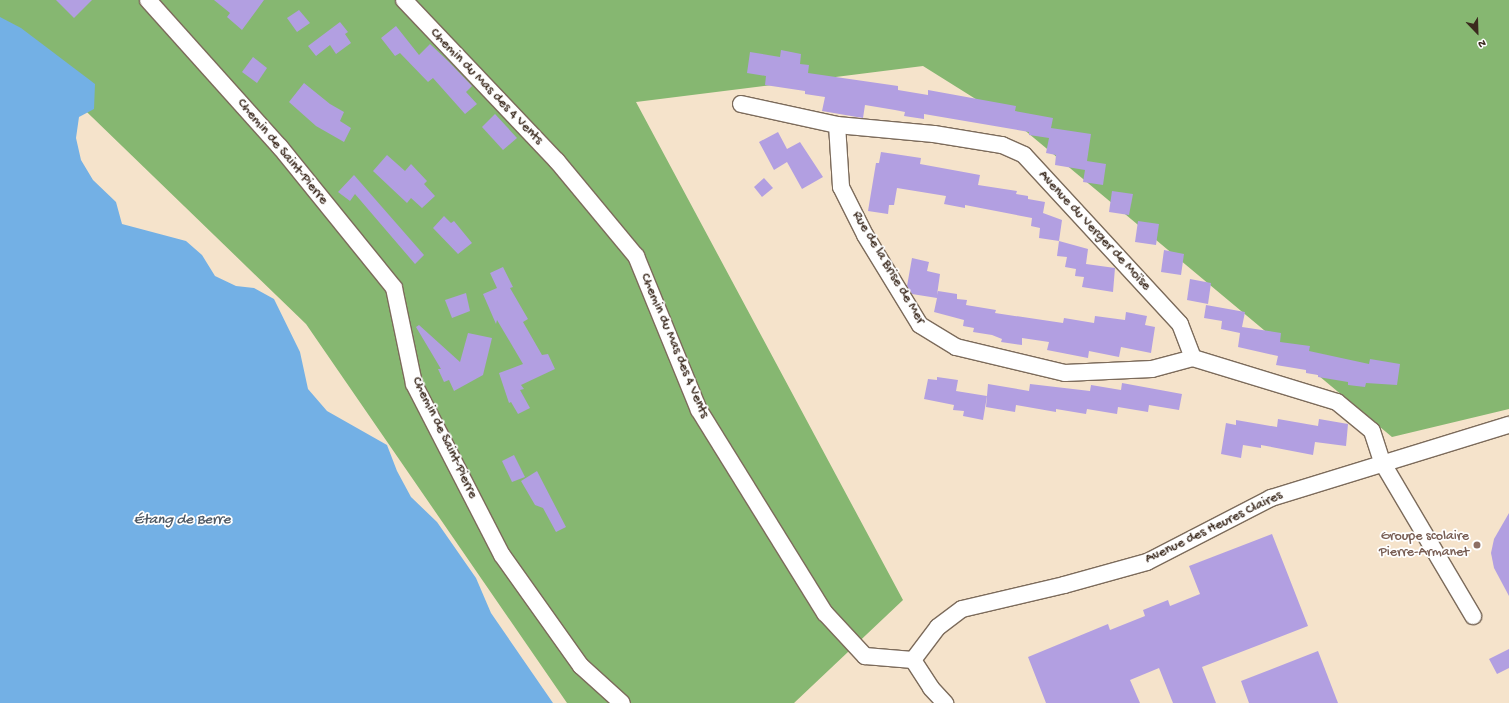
<!DOCTYPE html>
<html>
<head>
<meta charset="utf-8">
<style>
  body { margin:0 }
  #map { position:relative; width:1509px; height:703px; overflow:hidden; background:#f5e3cb; font-family:"Gochi Hand",sans-serif }
  div>[style] { position:absolute }
  .forest>* { inset:0; background:#86b771 }
  .water>* { inset:0; background:#73b0e5 }
  .building>* { inset:0; background:#b29fe1 }
  .roads { filter:drop-shadow(1px 0 #7c6b5b) drop-shadow(-1px 0 #7c6b5b) drop-shadow(0 1px #7c6b5b) drop-shadow(0 -1px #7c6b5b) }
  .minor>* { height:16px; margin:-8px; padding:0 8px; transform-origin:8px; border-radius:8px; background:#fff }
  .dots>* { width:11px; height:11px; translate:-50% -50%; box-sizing:border-box; border:2px solid #fff; border-radius:50% }
  span { translate:-50% -50%; white-space:nowrap; text-align:center; line-height:1.15; -webkit-text-stroke:3.5px #fff; paint-order:stroke }
  .street-label { font-size:14px; color:#3b2a1e }
  .education-label { font-size:14px; color:#785e54 }
  .right { translate:-100% -50%; text-align:right }
  .water-label { font-size:15px; color:#4f5964; font-style:italic }
  .north { position:absolute; left:1457px; top:12px; width:40px; height:40px; -webkit-text-stroke:3px #fff; paint-order:stroke; rotate:157deg; font-size:11px; font-weight:700; line-height:16px; text-align:center; color:#3b2a1e }
  .north::after { content:''; display:block; margin:auto; width:14px; height:18px; background:#3b2a1e; clip-path:polygon(50% 0,100% 100%,50% 72%,0 100%) }
</style>
</head>
<body>
<div id="map">
  <div class="forest">
    <i style="clip-path:polygon(0 0,1509px 0,1509px 409px,1392px 437px,1022px 128px,923px 66px,636px 102px,903px 600px,794px 703px,567px 703px,306px 324px,0 28px)"></i>
  </div>
  <div class="water">
    <i style="clip-path:polygon(0 17px,21px 28px,95px 84px,94px 109px,79px 117px,76px 138px,81px 160px,93px 180px,116px 202px,122px 224px,186px 241px,202px 255px,215px 276px,236px 286px,254px 288px,274px 299px,300px 352px,308px 389px,327px 411px,387px 445px,397px 471px,411px 497px,437px 522px,476px 578px,491px 613px,553px 703px,0 703px)"></i>
  </div>
  <div class="building">
    <i style="clip-path:polygon(56px 0,92px 0,74px 18px)"></i>
    <i style="clip-path:polygon(214px 0,264px 0,242px 30px,227px 17px,230px 13px)"></i>
    <i style="clip-path:polygon(299px 10px,310px 23px,297px 32px,287px 18px)"></i>
    <i style="clip-path:polygon(340px 22px,348px 32px,345px 34px,351px 43px,336px 54px,330px 45px,316px 56px,308px 46px)"></i>
    <i style="clip-path:polygon(396px 26px,419px 55px,430px 44px,449px 62px,472px 86px,466px 92px,477px 104px,465px 114px,433px 78px,428px 82px,400px 53px,395px 56px,381px 38px)"></i>
    <i style="clip-path:polygon(781px 50px,801px 54px,800px 64px,809px 65px,808px 73px,898px 86px,898px 90px,928px 95px,928px 90px,1016px 106px,1015px 111px,1053px 118px,1051px 128px,1091px 134px,1087px 161px,1106px 164px,1103px 185px,1083px 182px,1085px 170px,1055px 165px,1056px 155px,1046px 153px,1049px 138px,1029px 135px,1029px 132px,924px 114px,924px 119px,904px 116px,905px 112px,895px 110px,865px 105px,863px 118px,822px 111px,825px 97px,805px 94px,805px 91px,765px 85px,766px 76px,747px 73px,750px 52px,780px 57px)"></i>
    <i style="clip-path:polygon(253px 57px,267px 68px,257px 83px,242px 72px)"></i>
    <i style="clip-path:polygon(304px 83px,330px 104px,344px 112px,340px 121px,351px 128px,344px 142px,316px 126px,289px 102px)"></i>
    <i style="clip-path:polygon(495px 114px,517px 138px,503px 150px,482px 127px)"></i>
    <i style="clip-path:polygon(778px 132px,787px 149px,800px 142px,823px 177px,802px 189px,787px 162px,774px 170px,759px 142px)"></i>
    <i style="clip-path:polygon(881px 152px,921px 158px,920px 164px,980px 175px,978px 185px,1017px 191px,1016px 194px,1028px 196px,1028px 199px,1045px 202px,1043px 213px,1062px 220px,1059px 241px,1039px 238px,1040px 228px,1031px 226px,1032px 218px,965px 205px,965px 208px,944px 204px,946px 196px,897px 188px,894px 205px,889px 205px,888px 214px,868px 211px,876px 163px,879px 163px)"></i>
    <i style="clip-path:polygon(387px 155px,405px 171px,411px 164px,427px 181px,424px 184px,435px 196px,422px 208px,411px 198px,407px 203px,373px 171px)"></i>
    <i style="clip-path:polygon(354px 175px,424px 255px,415px 264px,355px 194px,350px 201px,338px 192px)"></i>
    <i style="clip-path:polygon(764px 178px,773px 188px,762px 197px,754px 187px)"></i>
    <i style="clip-path:polygon(1112px 191px,1133px 194px,1129px 215px,1109px 212px)"></i>
    <i style="clip-path:polygon(444px 216px,451px 223px,454px 221px,472px 243px,458px 254px,433px 228px)"></i>
    <i style="clip-path:polygon(1138px 221px,1159px 224px,1156px 245px,1135px 242px)"></i>
    <i style="clip-path:polygon(1059px 241px,1088px 249px,1086px 264px,1115px 268px,1113px 292px,1082px 287px,1084px 277px,1075px 276px,1076px 269px,1065px 267px,1067px 257px,1057px 256px)"></i>
    <i style="clip-path:polygon(1164px 250px,1184px 254px,1181px 275px,1161px 272px)"></i>
    <i style="clip-path:polygon(912px 258px,929px 262px,927px 271px,940px 274px,937px 295px,938px 291px,957px 294px,957px 299px,967px 300px,966px 305px,996px 310px,995px 313px,1063px 323px,1064px 318px,1094px 323px,1095px 316px,1125px 320px,1126px 312px,1147px 316px,1145px 325px,1155px 327px,1151px 353px,1121px 347px,1119px 357px,1089px 351px,1088px 358px,1047px 350px,1049px 342px,1022px 338px,1022px 345px,1001px 342px,1002px 339px,992px 335px,973px 332px,974px 328px,963px 326px,964px 320px,934px 312px,937px 298px,912px 294px,907px 286px)"></i>
    <i style="clip-path:polygon(503px 267px,513px 287px,510px 288px,528px 319px,523px 322px,542px 355px,548px 354px,555px 369px,521px 385px,524px 389px,520px 390px,530px 408px,518px 414px,511px 402px,509px 403px,499px 373px,523px 364px,497px 320px,496px 324px,483px 294px,497px 288px,490px 273px)"></i>
    <i style="clip-path:polygon(1190px 279px,1211px 283px,1208px 304px,1187px 300px)"></i>
    <i style="clip-path:polygon(466px 293px,470px 311px,452px 318px,445px 300px)"></i>
    <i style="clip-path:polygon(1206px 305px,1245px 312px,1242px 327px,1281px 333px,1280px 342px,1310px 346px,1309px 351px,1369px 364px,1370px 359px,1400px 364px,1397px 385px,1366px 383px,1365px 387px,1348px 385px,1348px 382px,1318px 377px,1318px 375px,1306px 373px,1306px 370px,1276px 365px,1278px 356px,1238px 347px,1240px 333px,1221px 329px,1222px 321px,1204px 318px)"></i>
    <i style="clip-path:polygon(419px 325px,460px 362px,468px 333px,492px 338px,483px 375px,454px 391px,449px 380px,444px 382px,438px 369px,441px 369px,416px 327px)"></i>
    <i style="clip-path:polygon(937px 377px,958px 380px,956px 391px,987px 396px,983px 420px,963px 416px,964px 411px,953px 410px,954px 405px,924px 399px,928px 379px,937px 380px)"></i>
    <i style="clip-path:polygon(1122px 383px,1182px 394px,1179px 410px,1149px 405px,1148px 412px,1118px 407px,1117px 414px,1087px 409px,1086px 414px,1056px 409px,1056px 412px,1016px 405px,1015px 412px,986px 407px,988px 384px,1029px 391px,1030px 384px,1090px 391px,1091px 385px,1121px 390px)"></i>
    <i style="clip-path:polygon(1278px 419px,1318px 426px,1319px 419px,1348px 424px,1346px 446px,1315px 442px,1313px 455px,1261px 445px,1261px 448px,1243px 445px,1241px 458px,1221px 454px,1226px 423px,1236px 425px,1236px 420px,1277px 427px)"></i>
    <i style="clip-path:polygon(514px 455px,525px 477px,512px 482px,502px 461px)"></i>
    <i style="clip-path:polygon(537px 471px,566px 527px,556px 532px,543px 508px,535px 505px,521px 481px)"></i>
    <i style="clip-path:polygon(1509px 513px,1509px 596px,1494px 568px,1491px 553px,1494px 539px)"></i>
    <i style="clip-path:polygon(1272px 534px,1308px 626px,1202px 667px,1216px 703px,1173px 703px,1159px 668px,1130px 680px,1140px 703px,1046px 703px,1028px 657px,1108px 624px,1110px 630px,1145px 616px,1143px 610px,1168px 600px,1170px 606px,1200px 594px,1189px 566px)"></i>
    <i style="clip-path:polygon(1509px 649px,1509px 668px,1497px 674px,1489px 659px)"></i>
    <i style="clip-path:polygon(1318px 651px,1338px 703px,1249px 703px,1241px 681px)"></i>
  </div>
  <div class="roads">
    <div class="minor">
      <i style="left:148px;top:0;width:198px;rotate:48.1deg"></i>
      <i style="left:280px;top:147px;width:181px;rotate:51deg"></i>
      <i style="left:394px;top:288px;width:98px;rotate:78.2deg"></i>
      <i style="left:414px;top:384px;width:192px;rotate:62.8deg"></i>
      <i style="left:502px;top:555px;width:136px;rotate:54.6deg"></i>
      <i style="left:581px;top:666px;width:55px;rotate:42.1deg"></i>
      <i style="left:404px;top:0;width:222px;rotate:46.5deg"></i>
      <i style="left:557px;top:161px;width:124px;rotate:50.3deg"></i>
      <i style="left:636px;top:256px;width:166px;rotate:67.8deg"></i>
      <i style="left:699px;top:410px;width:239px;rotate:58.2deg"></i>
      <i style="left:825px;top:613px;width:59px;rotate:47.1deg"></i>
      <i style="left:865px;top:656px;width:48px;rotate:4.8deg"></i>
      <i style="left:741px;top:104px;width:98px;rotate:12.3deg"></i>
      <i style="left:837px;top:125px;width:97px;rotate:5.3deg"></i>
      <i style="left:934px;top:134px;width:69px;rotate:9.2deg"></i>
      <i style="left:1002px;top:145px;width:24px;rotate:24deg"></i>
      <i style="left:1024px;top:155px;width:230px;rotate:47.3deg"></i>
      <i style="left:1180px;top:324px;width:36px;rotate:69deg"></i>
      <i style="left:1193px;top:358px;width:151px;rotate:17deg"></i>
      <i style="left:1337px;top:402px;width:45px;rotate:39.6deg"></i>
      <i style="left:1372px;top:431px;width:33px;rotate:72deg"></i>
      <i style="left:1382px;top:462px;width:179px;rotate:59.4deg"></i>
      <i style="left:837px;top:125px;width:62px;rotate:86.3deg"></i>
      <i style="left:841px;top:187px;width:54px;rotate:63.4deg"></i>
      <i style="left:865px;top:235px;width:105px;rotate:58.6deg"></i>
      <i style="left:920px;top:325px;width:42px;rotate:31.4deg"></i>
      <i style="left:956px;top:347px;width:112px;rotate:13.4deg"></i>
      <i style="left:1065px;top:373px;width:87px;rotate:-2.6deg"></i>
      <i style="left:1152px;top:369px;width:42px;rotate:-15deg"></i>
      <i style="left:913px;top:660px;width:41px;rotate:-52.9deg"></i>
      <i style="left:938px;top:627px;width:30px;rotate:-37deg"></i>
      <i style="left:962px;top:609px;width:105px;rotate:-13.2deg"></i>
      <i style="left:1064px;top:585px;width:86px;rotate:-15.5deg"></i>
      <i style="left:1147px;top:562px;width:140px;rotate:-27.3deg"></i>
      <i style="left:1271px;top:498px;width:249px;rotate:-17.1deg"></i>
      <i style="left:913px;top:660px;width:33px;rotate:57deg"></i>
      <i style="left:931px;top:688px;width:21px;rotate:47deg"></i>
    </div>
  </div>
  <div class="dots">
    <i style="left:1477px;top:545px;background:#8d6e63"></i>
  </div>
  <div class="street-label">
    <span style="left:486px;top:87px;rotate:46deg">Chemin du Mas des 4 Vents</span>
    <span style="left:282px;top:152px;rotate:50deg">Chemin de Saint-Pierre</span>
    <span style="left:1094px;top:231px;rotate:47deg">Avenue du Verger de Moïse</span>
    <span style="left:888px;top:268px;rotate:59deg">Rue de la Brise de Mer</span>
    <span style="left:674px;top:346px;rotate:67deg">Chemin du Mas des 4 Vents</span>
    <span style="left:444px;top:438px;rotate:64deg">Chemin de Saint-Pierre</span>
    <span style="left:1214px;top:528px;rotate:-26deg">Avenue des Heures Claires</span>
  </div>
  <div class="education-label">
    <span class="right" style="left:1469px;top:545px">Groupe scolaire<br>Pierre-Armanet</span>
  </div>
  <div class="water-label">
    <span style="left:182px;top:521px">Étang de Berre</span>
  </div>
  <div class="north">N</div>
</div>
</body>
</html>
